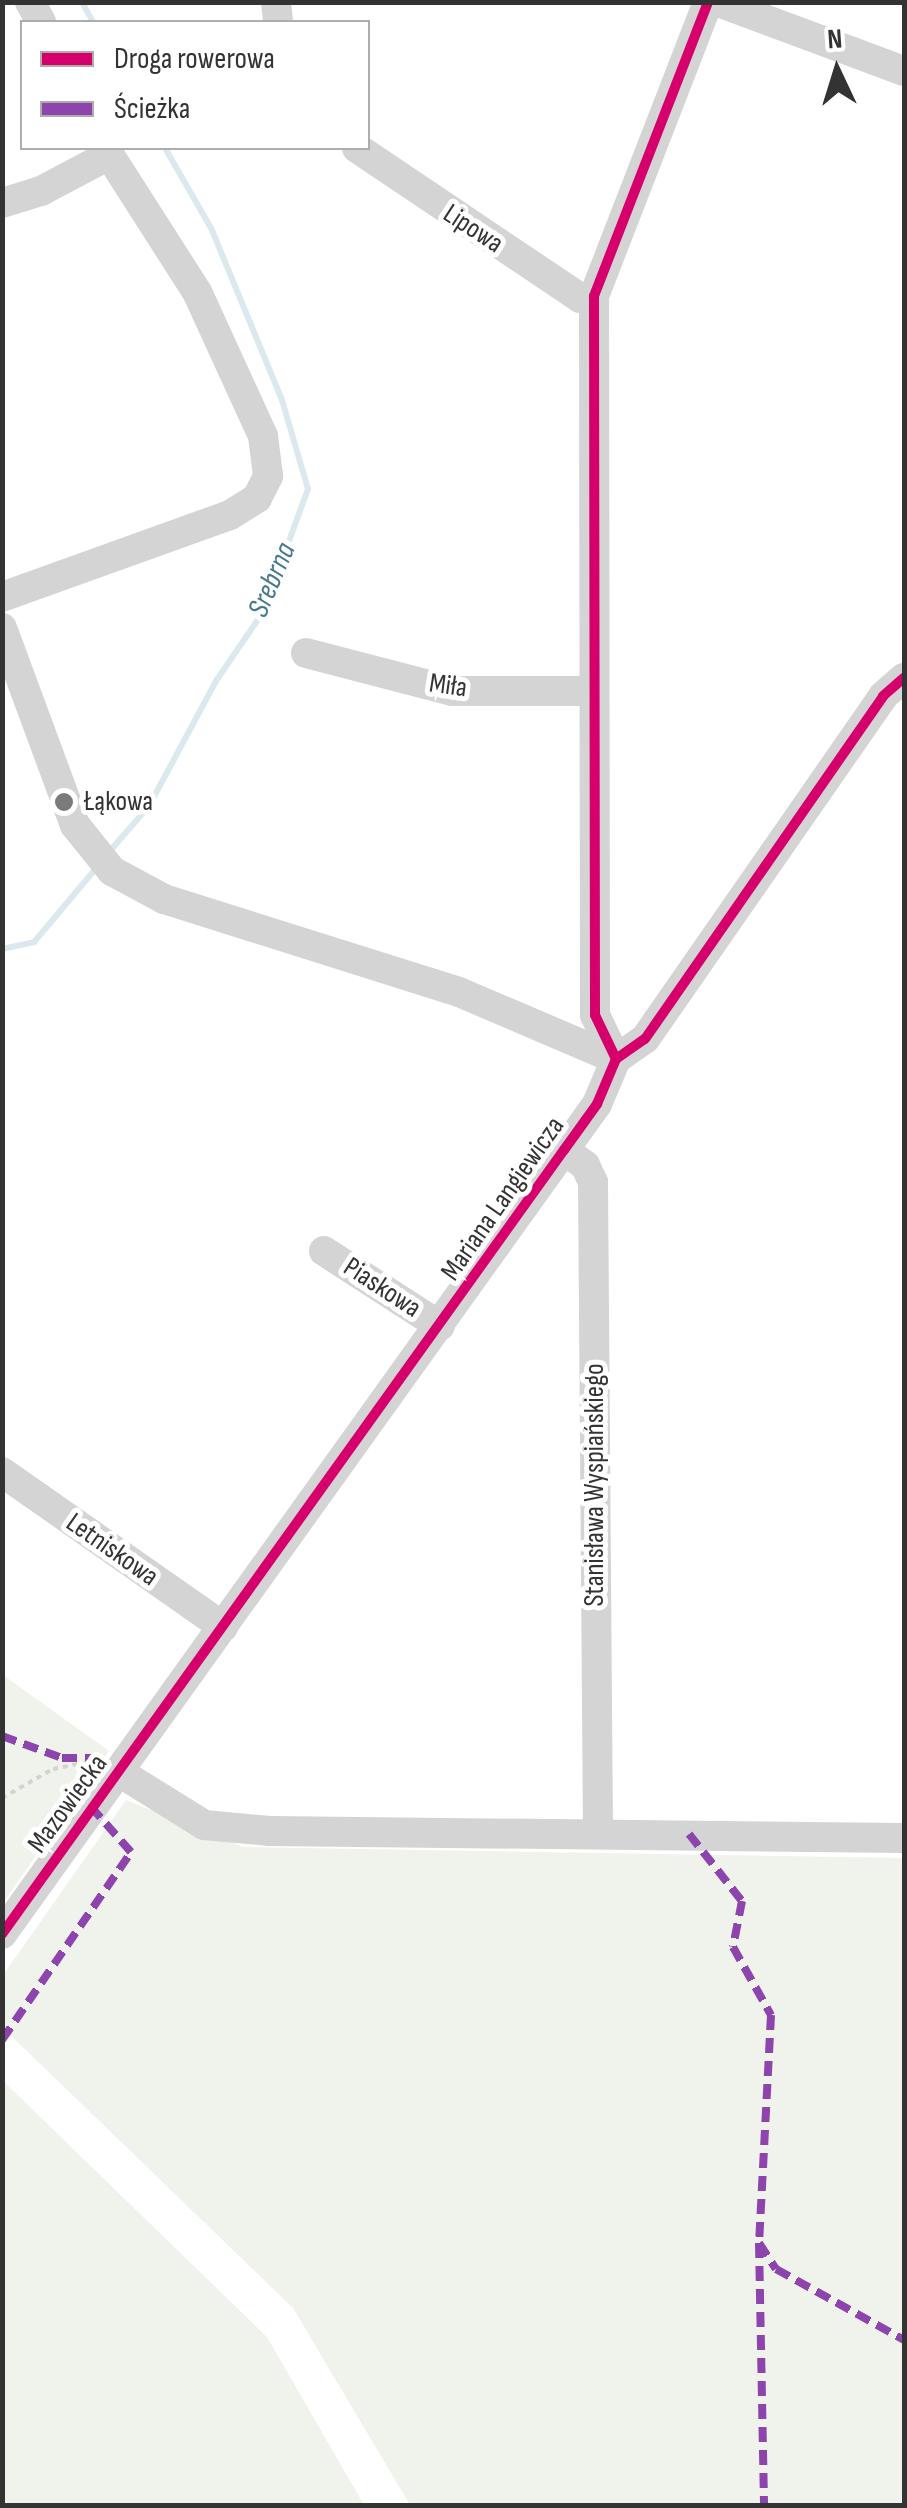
<!DOCTYPE html>
<html>
<head>
<meta charset="utf-8">
<style>
  body { margin:0 }
  #map { position:relative; width:907px; height:2508px; overflow:hidden; background:#fff; font-family:"Sofia Sans Condensed",sans-serif }
  div>[style] { position:absolute }
  .green>* { inset:0; background:#f0f2ec }
  .stream>* { height:6px; margin:-3px; padding:0 3px; transform-origin:3px; border-radius:3px; background:#dbe9ee }
  .path>* { height:4px; margin-top:-2px; transform-origin:0; background:repeating-linear-gradient(90deg,#d3d3d3 0 5px,transparent 0 10px) }
  .minor>* { height:30px; margin:-15px; padding:0 15px; transform-origin:15px; border-radius:15px; background:#d4d4d4 }
  .quiet>* { height:8px; margin-top:-4px; transform-origin:0; background:repeating-linear-gradient(90deg,#8e44ad 0 15px,transparent 0 23px) }
  .cycleway>* { height:10px; margin:-5px; padding:0 5px; transform-origin:5px; border-radius:5px; background:#d6006c }
  .dots>* { width:28px; height:28px; translate:-50% -50%; box-sizing:border-box; border:5px solid #fff; border-radius:50% }
  span { translate:-50% -50%; white-space:nowrap; text-align:center; line-height:1.15; -webkit-text-stroke:10px #fff; paint-order:stroke }
  .street-label { font-size:28px; color:#333 }
  .poi-label { font-size:28px; color:#333 }
  .left { translate:0 -50%; text-align:left }
  .water-label { font-size:30px; color:#47798e; font-style:italic }
  .frame { position:absolute; inset:0; border:5px solid #333; pointer-events:none }
  .legend { position:absolute; left:20px; top:20px; width:350px; height:130px; box-sizing:border-box; background:#fff; border:2px solid #adadad; margin:0; padding:12px 18px; list-style:none; font-size:30px; color:#333 }
  .legend li { display:flex; align-items:center; gap:20px; height:50px }
  .legend b { width:50px; border:2px solid #adadad }
  .north { position:absolute; left:787px; top:20px; width:100px; height:100px; -webkit-text-stroke:8px #fff; paint-order:stroke; rotate:356deg; font-size:28px; font-weight:700; line-height:40px; text-align:center; color:#333 }
  .north::after { content:''; display:block; margin:auto; width:35px; height:45px; background:#333; clip-path:polygon(50% 0,100% 100%,50% 72%,0 100%) }
</style>
</head>
<body>
<div id="map">
  <div class="green">
    <i style="clip-path:polygon(3px 1675px,109px 1751px,3px 1903px)"></i>
    <i style="clip-path:polygon(126px 1800px,243px 1847px,904px 1858px,904px 2505px,410px 2505px,293px 2308px,3px 2028px,3px 1975px)"></i>
    <i style="clip-path:polygon(2px 2080px,267px 2337px,364px 2505px,3px 2505px)"></i>
  </div>
  <div class="stream">
    <i style="left:82px;top:2px;width:23px;rotate:61deg"></i>
    <i style="left:109px;top:852px;width:61px;rotate:-49deg"></i>
    <i style="left:149px;top:806px;width:142px;rotate:-61.8deg"></i>
    <i style="left:216px;top:681px;width:83px;rotate:-55.7deg"></i>
    <i style="left:263px;top:612px;width:131px;rotate:-69.9deg"></i>
    <i style="left:308px;top:489px;width:93px;rotate:-106.3deg"></i>
    <i style="left:282px;top:400px;width:186px;rotate:-112.4deg"></i>
    <i style="left:211px;top:228px;width:92px;rotate:-119.9deg"></i>
    <i style="left:2px;top:949px;width:33px;rotate:-12deg"></i>
    <i style="left:34px;top:942px;width:99px;rotate:-49.9deg"></i>
  </div>
  <div class="path">
    <i style="left:2px;top:1798px;width:59px;rotate:-29.6deg"></i>
    <i style="left:53px;top:1769px;width:46px;rotate:-11.3deg"></i>
  </div>
  <div class="minor">
    <i style="left:30px;top:2px;width:23px;rotate:61deg"></i>
    <i style="left:276px;top:2px;width:20px;rotate:84deg"></i>
    <i style="left:718px;top:2px;width:198px;rotate:20.4deg"></i>
    <i style="left:357px;top:148px;width:269px;rotate:33.9deg"></i>
    <i style="left:580px;top:298px;width:14px;rotate:-8deg"></i>
    <i style="left:2px;top:203px;width:41px;rotate:-17.1deg"></i>
    <i style="left:41px;top:191px;width:77px;rotate:-27.9deg"></i>
    <i style="left:2px;top:597px;width:242px;rotate:-19.8deg"></i>
    <i style="left:230px;top:515px;width:32px;rotate:-32deg"></i>
    <i style="left:257px;top:498px;width:25px;rotate:-63deg"></i>
    <i style="left:268px;top:476px;width:40px;rotate:-97.1deg"></i>
    <i style="left:263px;top:436px;width:158px;rotate:-114.6deg"></i>
    <i style="left:197px;top:292px;width:171px;rotate:-122.6deg"></i>
    <i style="left:2px;top:628px;width:210px;rotate:69.7deg"></i>
    <i style="left:75px;top:825px;width:59px;rotate:51.2deg"></i>
    <i style="left:112px;top:871px;width:59px;rotate:28.3deg"></i>
    <i style="left:164px;top:899px;width:309px;rotate:17.5deg"></i>
    <i style="left:459px;top:992px;width:171px;rotate:23.1deg"></i>
    <i style="left:306px;top:653px;width:151px;rotate:14.6deg"></i>
    <i style="left:452px;top:691px;width:142px"></i>
    <i style="left:616px;top:1059px;width:49px;rotate:-115.5deg"></i>
    <i style="left:595px;top:1015px;width:719px;rotate:-90.08deg"></i>
    <i style="left:594px;top:296px;width:315px;rotate:-68.8deg"></i>
    <i style="left:564px;top:1150px;width:26px;rotate:36deg"></i>
    <i style="left:585px;top:1165px;width:19px;rotate:65deg"></i>
    <i style="left:593px;top:1182px;width:651px;rotate:89.56deg"></i>
    <i style="left:324px;top:1251px;width:138px;rotate:32.9deg"></i>
    <i style="left:2px;top:1472px;width:270px;rotate:35deg"></i>
    <i style="left:119px;top:1772px;width:100px;rotate:31.9deg"></i>
    <i style="left:204px;top:1825px;width:66px;rotate:5.2deg"></i>
    <i style="left:270px;top:1831px;width:634px;rotate:0.63deg"></i>
    <i style="left:2px;top:1934px;width:965px;rotate:-54.37deg"></i>
    <i style="left:564px;top:1150px;width:57px;rotate:-54.3deg"></i>
    <i style="left:597px;top:1104px;width:49px;rotate:-67.1deg"></i>
    <i style="left:616px;top:1059px;width:35px;rotate:-35deg"></i>
    <i style="left:645px;top:1039px;width:417px;rotate:-55.2deg"></i>
    <i style="left:883px;top:696px;width:28px;rotate:-41deg"></i>
  </div>
  <div class="quiet">
    <i style="left:2px;top:1736px;width:64px;rotate:20.1deg"></i>
    <i style="left:62px;top:1758px;width:31px"></i>
    <i style="left:689px;top:1834px;width:85px;rotate:51.7deg"></i>
    <i style="left:742px;top:1901px;width:47px;rotate:101.1deg"></i>
    <i style="left:733px;top:1947px;width:78px;rotate:60.8deg"></i>
    <i style="left:771px;top:2015px;width:228px;rotate:93deg"></i>
    <i style="left:759px;top:2243px;width:31px;rotate:57deg"></i>
    <i style="left:776px;top:2269px;width:146px;rotate:29deg"></i>
    <i style="left:2px;top:2040px;width:228px;rotate:-55.5deg"></i>
    <i style="left:131px;top:1852px;width:57px;rotate:-131.5deg"></i>
    <i style="left:759px;top:2243px;width:263px;rotate:88.9deg"></i>
  </div>
  <div class="cycleway">
    <i style="left:616px;top:1059px;width:49px;rotate:-115.5deg"></i>
    <i style="left:595px;top:1015px;width:719px;rotate:-90.08deg"></i>
    <i style="left:594px;top:296px;width:315px;rotate:-68.8deg"></i>
    <i style="left:2px;top:1934px;width:965px;rotate:-54.37deg"></i>
    <i style="left:564px;top:1150px;width:57px;rotate:-54.3deg"></i>
    <i style="left:597px;top:1104px;width:49px;rotate:-67.1deg"></i>
    <i style="left:616px;top:1059px;width:35px;rotate:-35deg"></i>
    <i style="left:645px;top:1039px;width:417px;rotate:-55.2deg"></i>
    <i style="left:883px;top:696px;width:28px;rotate:-41deg"></i>
  </div>
  <div class="dots">
    <i style="left:64px;top:802px;background:#7a7a7a"></i>
  </div>
  <div class="street-label">
    <span style="left:473px;top:229px;rotate:33deg">Lipowa</span>
    <span style="left:448px;top:686px;rotate:8deg">Miła</span>
    <span style="left:503px;top:1199px;rotate:-55deg">Mariana Langiewicza</span>
    <span style="left:382px;top:1288px;rotate:33deg">Piaskowa</span>
    <span style="left:595px;top:1485px;rotate:-90deg">Stanisława Wyspiańskiego</span>
    <span style="left:112px;top:1550px;rotate:35deg">Letniskowa</span>
    <span style="left:68px;top:1804px;rotate:-54deg">Mazowiecka</span>
  </div>
  <div class="poi-label">
    <span class="left" style="left:84px;top:802px">Łąkowa</span>
  </div>
  <div class="water-label">
    <span style="left:272px;top:580px;rotate:-67deg">Srebrna</span>
  </div>
  <div class="frame"></div>
  <ul class="legend">
  <li><b style="height:12px;background:#d6006c"></b>Droga rowerowa</li>
  <li><b style="height:12px;background:#8e44ad"></b>Ścieżka</li>
  </ul>
  <div class="north">N</div>
</div>
</body>
</html>
